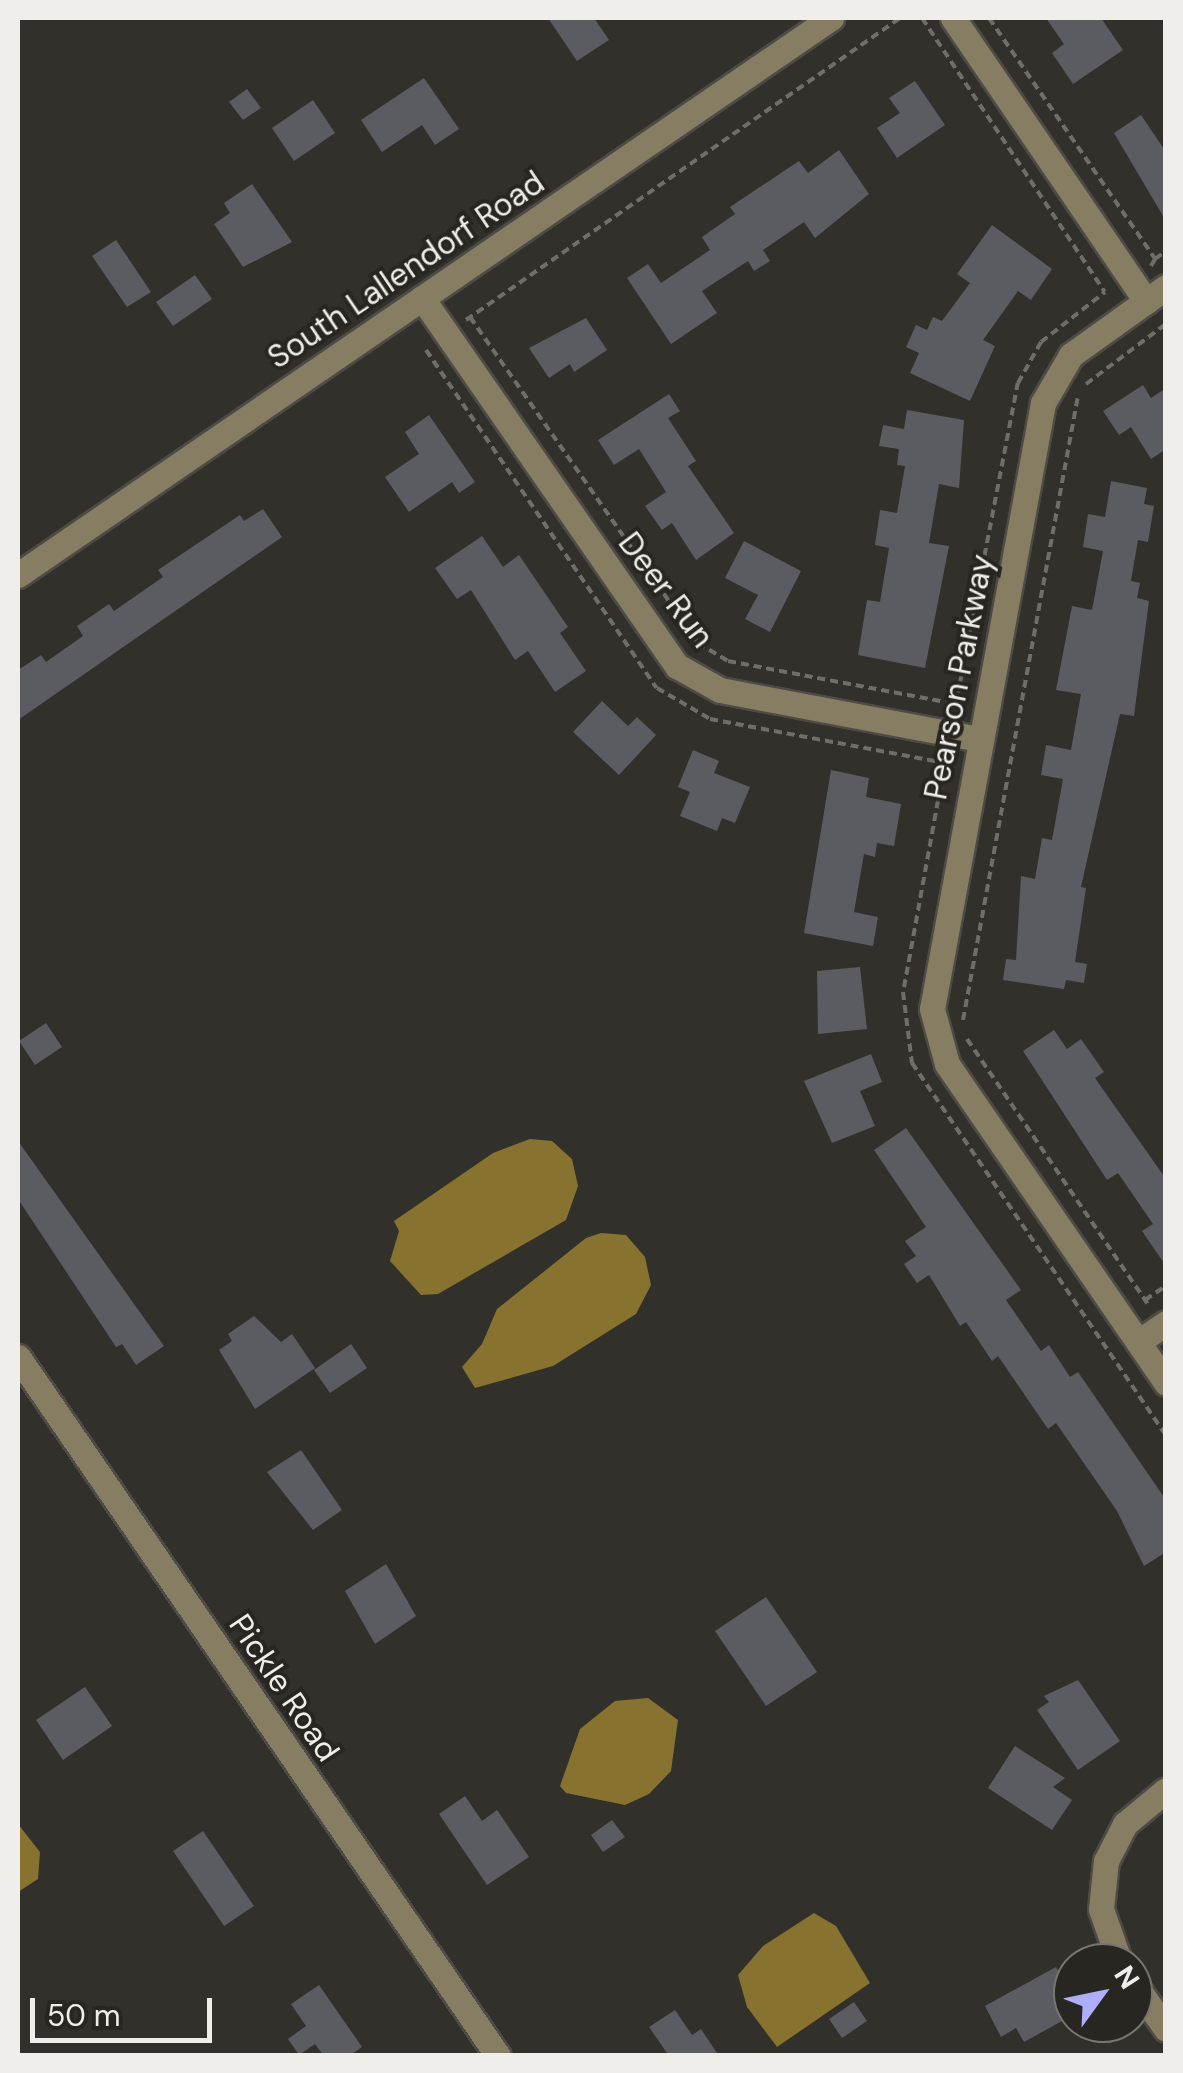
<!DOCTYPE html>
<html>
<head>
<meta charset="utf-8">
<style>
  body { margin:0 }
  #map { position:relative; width:1183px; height:2073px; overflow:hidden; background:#32302a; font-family:"DM Sans",sans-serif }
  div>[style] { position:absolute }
  .water>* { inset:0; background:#877230 }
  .building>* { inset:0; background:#5b5b62 }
  .path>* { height:4px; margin-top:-2px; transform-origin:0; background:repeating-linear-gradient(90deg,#706e68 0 8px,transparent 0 13px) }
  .roads { filter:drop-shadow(2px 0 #4d4b45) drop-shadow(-2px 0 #4d4b45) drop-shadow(0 2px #4d4b45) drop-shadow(0 -2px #4d4b45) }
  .minor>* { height:25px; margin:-12.5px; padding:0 12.5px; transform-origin:12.5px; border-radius:12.5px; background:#867d62 }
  span { translate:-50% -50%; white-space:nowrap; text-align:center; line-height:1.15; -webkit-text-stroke:8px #282620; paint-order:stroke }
  .street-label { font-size:32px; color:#f0eeea }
  .frame { position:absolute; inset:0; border:20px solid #f0eeea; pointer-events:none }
  .north { position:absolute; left:1053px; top:1943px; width:100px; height:100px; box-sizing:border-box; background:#282620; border:2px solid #787671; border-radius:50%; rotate:57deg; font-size:28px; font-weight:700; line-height:40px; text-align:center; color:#f0eeea }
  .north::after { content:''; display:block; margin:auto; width:35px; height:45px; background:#aeaefa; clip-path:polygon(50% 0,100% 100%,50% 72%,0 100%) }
  .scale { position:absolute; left:30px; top:1998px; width:182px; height:45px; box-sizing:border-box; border:5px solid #f0eeea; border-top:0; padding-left:12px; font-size:30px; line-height:35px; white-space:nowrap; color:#f0eeea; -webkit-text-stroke:8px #282620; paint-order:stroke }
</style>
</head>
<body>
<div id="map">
  <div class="water">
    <i style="clip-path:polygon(530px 1139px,552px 1141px,572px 1159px,578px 1186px,566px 1220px,438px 1294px,421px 1295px,390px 1261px,399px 1231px,394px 1221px,493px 1153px)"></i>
    <i style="clip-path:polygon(601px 1233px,626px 1235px,645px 1257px,651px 1285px,636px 1314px,553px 1366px,475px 1388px,462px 1367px,482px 1344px,497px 1309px,586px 1238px)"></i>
    <i style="clip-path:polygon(648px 1698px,678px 1720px,671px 1771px,649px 1794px,625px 1805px,566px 1793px,560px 1786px,580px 1729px,615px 1701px)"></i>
    <i style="clip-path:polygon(18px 1824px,40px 1852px,38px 1879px,18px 1892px)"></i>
    <i style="clip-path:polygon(814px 1913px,836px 1926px,870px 1983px,777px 2047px,747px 2007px,738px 1975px,763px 1946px)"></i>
  </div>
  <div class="building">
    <i style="clip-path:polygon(548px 18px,594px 18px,609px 40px,577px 61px)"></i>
    <i style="clip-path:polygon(1046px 18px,1101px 18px,1123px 50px,1073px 84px,1052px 53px,1064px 44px)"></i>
    <i style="clip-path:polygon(424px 78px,459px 129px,435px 145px,422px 125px,382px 152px,361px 120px)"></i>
    <i style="clip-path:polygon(915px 81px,945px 125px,897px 158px,877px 128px,900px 113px,889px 98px)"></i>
    <i style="clip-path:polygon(247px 89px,261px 108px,243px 120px,229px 102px)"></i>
    <i style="clip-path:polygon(313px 100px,335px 133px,294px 161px,272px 128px)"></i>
    <i style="clip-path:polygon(1141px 115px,1166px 152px,1166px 221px,1114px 133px)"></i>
    <i style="clip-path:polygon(839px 150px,869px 194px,815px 238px,804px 222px,763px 250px,770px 261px,754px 271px,748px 261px,702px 291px,717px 313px,671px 344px,627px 278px,648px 264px,661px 283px,710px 250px,702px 237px,735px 214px,730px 207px,799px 161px,808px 173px)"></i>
    <i style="clip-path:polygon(252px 184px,292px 242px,243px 267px,214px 224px,230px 213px,224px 203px)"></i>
    <i style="clip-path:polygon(992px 225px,1052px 269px,1031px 300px,1018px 291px,983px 340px,995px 346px,970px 401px,910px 373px,919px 353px,906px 347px,916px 325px,927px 330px,933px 317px,942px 321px,970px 283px,957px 274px)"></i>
    <i style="clip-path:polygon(116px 240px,151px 292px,127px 307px,92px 256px)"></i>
    <i style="clip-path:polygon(195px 275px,212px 299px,173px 326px,156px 302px)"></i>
    <i style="clip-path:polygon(586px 318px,607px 350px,574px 372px,570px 364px,549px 378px,529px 348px)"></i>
    <i style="clip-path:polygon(1143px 385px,1151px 398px,1166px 388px,1166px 449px,1151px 459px,1131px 427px,1119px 435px,1103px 411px)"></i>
    <i style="clip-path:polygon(669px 394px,680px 411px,668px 418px,696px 461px,688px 466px,734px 533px,696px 560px,672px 523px,662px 530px,645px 506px,666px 492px,639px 449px,614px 465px,598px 440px)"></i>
    <i style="clip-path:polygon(907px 410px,964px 420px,959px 488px,939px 484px,929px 543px,949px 546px,925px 668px,858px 655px,867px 600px,880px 602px,889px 548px,875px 545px,880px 510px,897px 513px,905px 466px,897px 465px,899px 449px,879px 446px,883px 425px,904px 429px)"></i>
    <i style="clip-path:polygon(429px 415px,475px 482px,459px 493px,452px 482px,409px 512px,385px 477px,419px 454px,405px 432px)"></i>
    <i style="clip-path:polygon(1111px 481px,1147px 488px,1144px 504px,1154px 506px,1148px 542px,1138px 540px,1131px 581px,1140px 583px,1137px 598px,1149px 601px,1134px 716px,1120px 714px,1081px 887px,1086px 888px,1075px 962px,1087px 964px,1084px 983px,1066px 980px,1064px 989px,1003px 980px,1006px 959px,1016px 960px,1021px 876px,1035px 879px,1042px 838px,1052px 840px,1063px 779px,1041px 775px,1046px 745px,1071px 750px,1081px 694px,1056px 690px,1072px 606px,1092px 610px,1103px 551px,1083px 547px,1088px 514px,1105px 517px)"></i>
    <i style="clip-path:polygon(263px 509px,282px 537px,18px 720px,18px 670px,41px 655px,46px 662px,83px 636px,77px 626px,109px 604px,114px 611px,163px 577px,158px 570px,240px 515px,244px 521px)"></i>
    <i style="clip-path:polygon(482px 536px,503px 567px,519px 555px,568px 627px,560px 633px,586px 671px,555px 692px,528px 651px,515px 660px,471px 590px,457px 599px,435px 568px)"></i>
    <i style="clip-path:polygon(744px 541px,801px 571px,770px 632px,745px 619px,758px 595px,725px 578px)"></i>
    <i style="clip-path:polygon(602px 701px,628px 726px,637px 717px,656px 735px,619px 775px,573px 732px)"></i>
    <i style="clip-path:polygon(693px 750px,719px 761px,714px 773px,750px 787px,735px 823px,722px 818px,717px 831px,680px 816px,690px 792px,678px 787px)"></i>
    <i style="clip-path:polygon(831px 770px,869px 778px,866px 797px,901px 804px,894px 846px,877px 843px,875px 857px,864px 854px,854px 912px,878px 917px,873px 946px,804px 933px)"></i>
    <i style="clip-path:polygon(860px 967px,867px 1029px,818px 1034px,817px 971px)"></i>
    <i style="clip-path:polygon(46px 1023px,62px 1047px,35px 1065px,19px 1041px)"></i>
    <i style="clip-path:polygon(1054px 1030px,1067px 1049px,1081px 1039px,1104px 1072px,1095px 1078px,1166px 1179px,1166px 1266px,1142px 1231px,1153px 1224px,1118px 1173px,1107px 1180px,1023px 1051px)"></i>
    <i style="clip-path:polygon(871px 1054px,882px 1082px,860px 1091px,875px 1126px,832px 1143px,804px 1081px)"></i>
    <i style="clip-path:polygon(906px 1128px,1021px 1290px,1006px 1300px,1041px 1351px,1049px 1345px,1070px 1377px,1078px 1372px,1166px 1500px,1166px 1552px,1144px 1566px,1117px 1511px,1056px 1423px,1048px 1429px,998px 1356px,992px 1361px,966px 1322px,960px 1326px,929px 1275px,917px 1283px,904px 1264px,916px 1256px,905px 1241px,926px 1227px,874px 1150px)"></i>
    <i style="clip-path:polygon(18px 1141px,164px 1346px,136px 1365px,122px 1344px,116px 1347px,18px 1199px)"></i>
    <i style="clip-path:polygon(254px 1316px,281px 1342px,292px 1334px,315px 1368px,255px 1409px,219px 1350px,232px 1341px,228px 1334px)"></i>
    <i style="clip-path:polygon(351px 1344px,367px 1368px,330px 1393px,314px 1370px)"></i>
    <i style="clip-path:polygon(301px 1450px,342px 1510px,313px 1530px,267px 1472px)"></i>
    <i style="clip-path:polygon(386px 1564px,416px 1616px,375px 1644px,345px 1591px)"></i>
    <i style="clip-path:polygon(766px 1597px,817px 1672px,766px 1706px,715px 1631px)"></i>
    <i style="clip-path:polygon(1078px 1680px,1120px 1741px,1078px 1770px,1037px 1710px,1049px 1702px,1044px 1696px)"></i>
    <i style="clip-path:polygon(85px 1687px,112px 1726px,63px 1760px,36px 1720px)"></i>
    <i style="clip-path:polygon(1015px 1746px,1065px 1778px,1053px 1787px,1072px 1800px,1052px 1830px,988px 1788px)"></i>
    <i style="clip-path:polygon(465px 1796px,482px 1821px,497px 1810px,529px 1857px,487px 1885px,439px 1814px)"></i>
    <i style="clip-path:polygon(612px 1820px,625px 1837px,603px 1852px,591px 1835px)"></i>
    <i style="clip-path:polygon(203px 1831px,254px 1906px,224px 1926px,173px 1851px)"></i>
    <i style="clip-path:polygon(1056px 1967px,1071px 1994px,1063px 1998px,1073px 2015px,1024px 2042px,1016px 2028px,1001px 2037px,985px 2006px)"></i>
    <i style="clip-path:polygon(319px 1985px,362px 2047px,349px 2056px,324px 2056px,315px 2044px,299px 2055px,288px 2039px,306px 2026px,291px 2004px)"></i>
    <i style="clip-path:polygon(854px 2002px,867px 2021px,842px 2038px,829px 2019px)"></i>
    <i style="clip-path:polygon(675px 2010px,692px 2035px,701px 2029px,719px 2056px,663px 2056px,667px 2053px,649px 2027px)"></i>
  </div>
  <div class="path">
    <i style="left:922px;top:18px;width:329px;rotate:56.3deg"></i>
    <i style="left:989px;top:18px;width:293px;rotate:55.4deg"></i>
    <i style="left:1155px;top:259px;width:8px;rotate:120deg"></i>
    <i style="left:1155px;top:259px;width:14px;rotate:-36deg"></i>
    <i style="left:470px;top:317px;width:398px;rotate:55deg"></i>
    <i style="left:698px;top:643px;width:35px;rotate:31deg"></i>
    <i style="left:728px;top:661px;width:232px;rotate:10.7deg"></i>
    <i style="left:466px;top:320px;width:529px;rotate:-34.83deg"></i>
    <i style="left:426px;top:350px;width:409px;rotate:55.7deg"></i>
    <i style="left:657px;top:688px;width:61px;rotate:30.3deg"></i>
    <i style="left:710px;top:719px;width:239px;rotate:10.6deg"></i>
    <i style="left:1086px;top:384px;width:100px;rotate:-36.9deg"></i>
    <i style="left:955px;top:709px;width:332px;rotate:-79.1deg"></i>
    <i style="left:1018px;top:383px;width:47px;rotate:-60.7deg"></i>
    <i style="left:1041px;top:342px;width:81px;rotate:-38deg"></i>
    <i style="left:945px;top:762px;width:234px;rotate:100.3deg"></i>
    <i style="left:903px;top:992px;width:72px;rotate:82.8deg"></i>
    <i style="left:912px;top:1063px;width:451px;rotate:55.7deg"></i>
    <i style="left:963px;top:1020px;width:635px;rotate:-79.56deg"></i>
    <i style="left:967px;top:1039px;width:321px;rotate:55.7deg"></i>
    <i style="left:1145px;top:1300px;width:25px;rotate:-34deg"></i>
  </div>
  <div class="roads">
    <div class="minor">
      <i style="left:953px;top:18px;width:343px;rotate:55.7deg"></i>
      <i style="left:1166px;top:287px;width:117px;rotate:144.4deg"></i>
      <i style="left:1071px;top:355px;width:56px;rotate:120.3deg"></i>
      <i style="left:1043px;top:403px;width:616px;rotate:100.38deg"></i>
      <i style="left:932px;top:1009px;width:57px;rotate:74.7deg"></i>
      <i style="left:947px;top:1064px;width:387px;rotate:55.5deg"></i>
      <i style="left:422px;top:298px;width:448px;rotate:55.3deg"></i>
      <i style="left:677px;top:666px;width:49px;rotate:29.2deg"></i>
      <i style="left:720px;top:690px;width:265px;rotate:10.7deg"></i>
      <i style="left:18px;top:575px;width:986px;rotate:-34.42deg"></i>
      <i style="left:1138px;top:1342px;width:34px;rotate:-34deg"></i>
      <i style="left:18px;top:1357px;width:848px;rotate:55.52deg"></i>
      <i style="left:1120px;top:1963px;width:57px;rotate:-109.4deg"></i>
      <i style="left:1101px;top:1909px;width:48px;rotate:-84.1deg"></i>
      <i style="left:1106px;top:1861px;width:42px;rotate:-62.8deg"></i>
      <i style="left:1125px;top:1824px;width:53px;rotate:-39.7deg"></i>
      <i style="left:1133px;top:1982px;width:57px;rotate:54.9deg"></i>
    </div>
  </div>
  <div class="street-label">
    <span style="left:406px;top:270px;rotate:-34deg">South Lallendorf Road</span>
    <span style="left:666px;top:590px;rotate:53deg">Deer Run</span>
    <span style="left:959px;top:677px;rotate:-79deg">Pearson Parkway</span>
    <span style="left:284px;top:1688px;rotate:56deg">Pickle Road</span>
  </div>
  <div class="frame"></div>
  <div class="north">N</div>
  <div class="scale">50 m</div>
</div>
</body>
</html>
